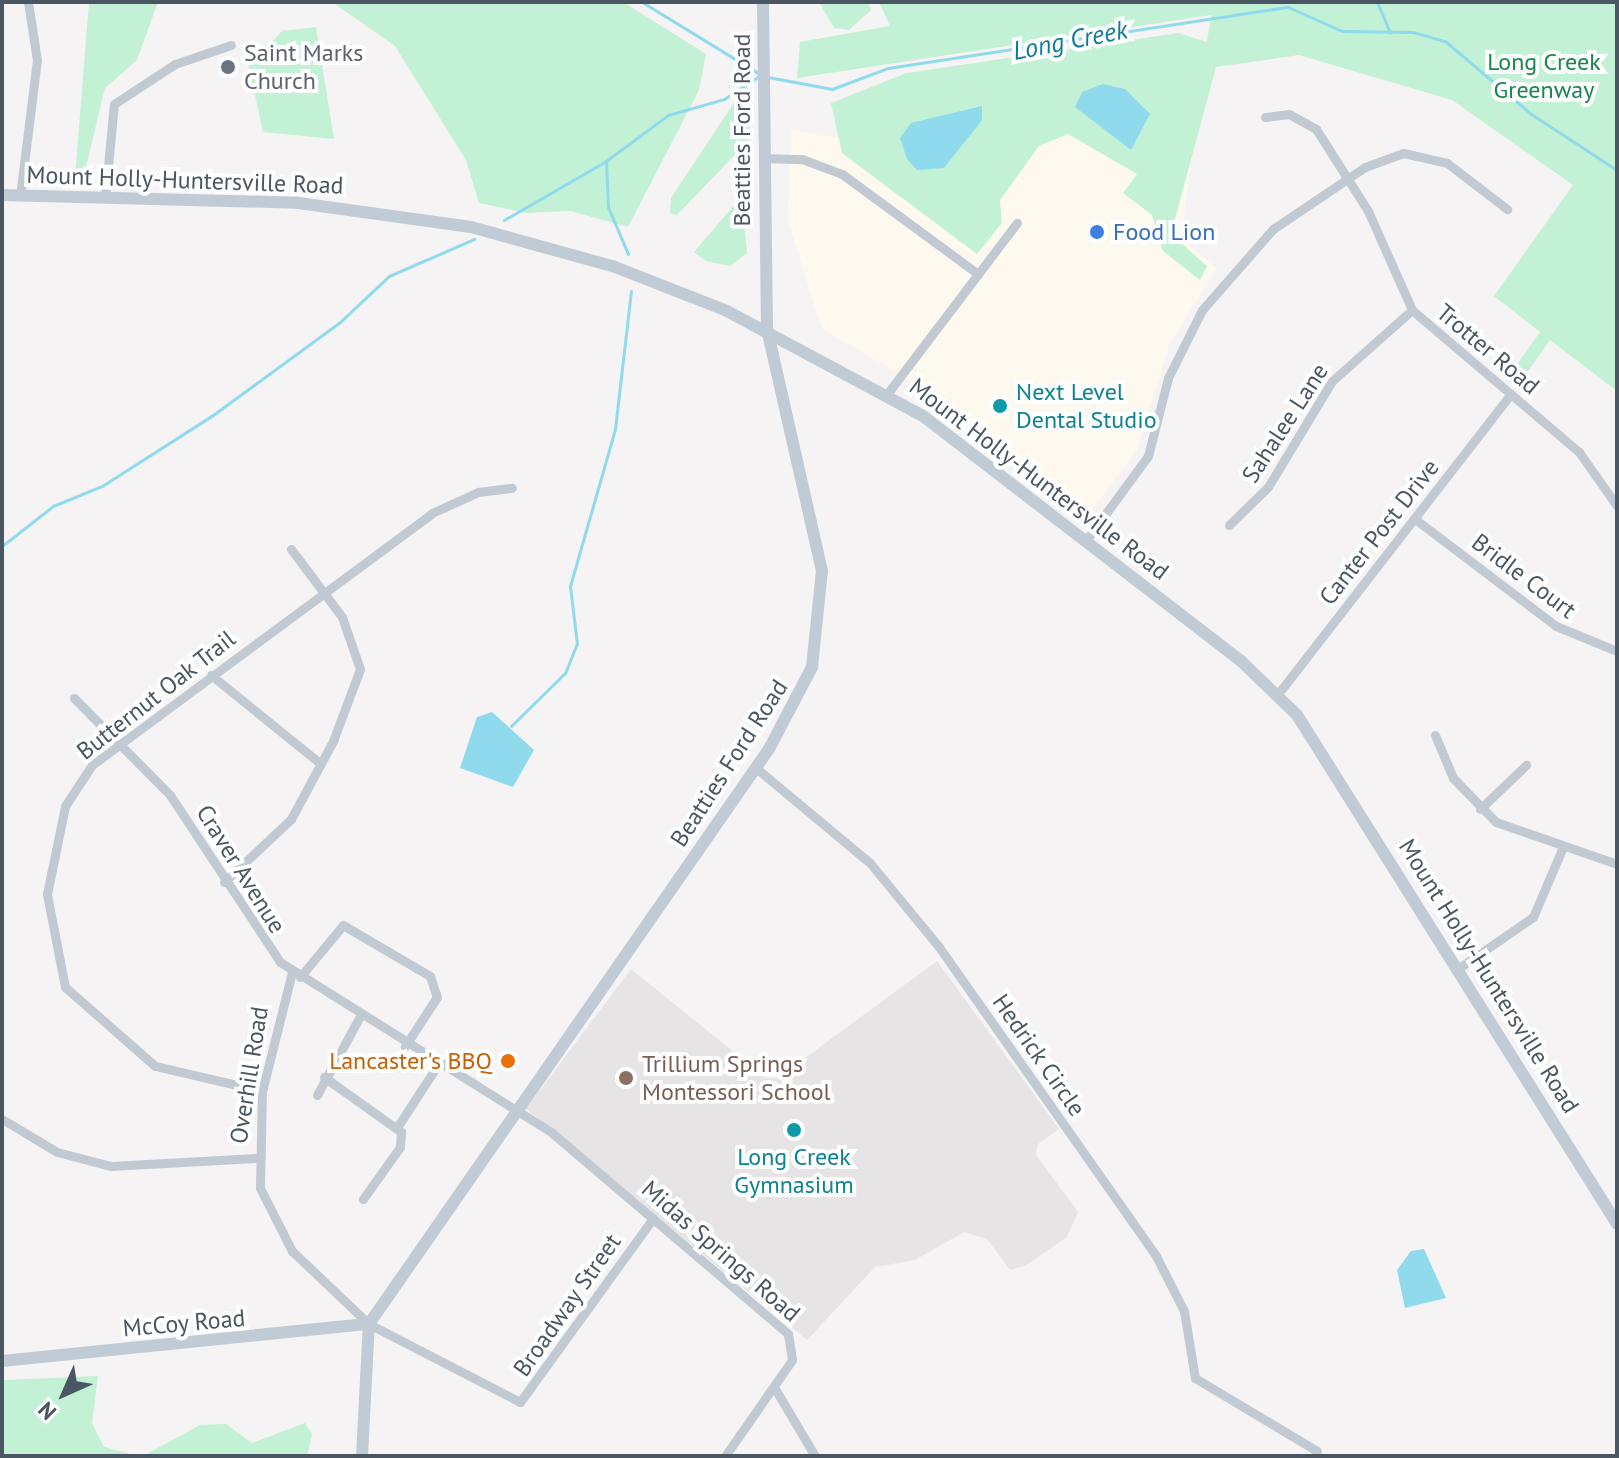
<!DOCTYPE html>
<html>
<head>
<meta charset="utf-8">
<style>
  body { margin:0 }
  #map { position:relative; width:1619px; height:1458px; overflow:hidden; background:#f5f3f3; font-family:"PT Sans",sans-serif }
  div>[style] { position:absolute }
  .commercial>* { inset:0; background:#fdf9ef }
  .education>* { inset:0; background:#e6e4e5 }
  .green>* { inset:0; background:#c3f1d5 }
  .water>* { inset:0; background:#90daee }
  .stream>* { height:3px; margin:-1.5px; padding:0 1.5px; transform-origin:1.5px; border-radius:1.5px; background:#90daee }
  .minor>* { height:9px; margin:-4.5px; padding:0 4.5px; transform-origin:4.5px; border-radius:4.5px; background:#c1cad2 }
  .secondary>* { height:12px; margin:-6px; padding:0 6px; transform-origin:6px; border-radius:6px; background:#c1cbd6 }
  .dots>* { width:22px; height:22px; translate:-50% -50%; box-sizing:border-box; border:4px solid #fff; border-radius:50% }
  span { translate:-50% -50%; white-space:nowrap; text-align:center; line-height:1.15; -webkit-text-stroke:8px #fff; paint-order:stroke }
  .worship-label { font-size:24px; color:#5b616d }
  .left { translate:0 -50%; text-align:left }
  .park-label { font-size:24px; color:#17864f }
  .street-label { font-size:24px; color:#4a5661 }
  .shop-label { font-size:24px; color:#366cbe }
  .culture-label { font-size:24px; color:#0d838f }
  .food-label { font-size:24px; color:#c56008 }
  .right { translate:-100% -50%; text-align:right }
  .education-label { font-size:24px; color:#785e54 }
  .water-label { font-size:26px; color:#0c7c9b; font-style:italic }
  .frame { position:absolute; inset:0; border:4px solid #4a5661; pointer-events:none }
  .north { position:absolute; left:24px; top:1354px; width:80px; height:80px; -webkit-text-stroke:6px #fff; paint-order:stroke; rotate:225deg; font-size:22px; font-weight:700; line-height:32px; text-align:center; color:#4a5661 }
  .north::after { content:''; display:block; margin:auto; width:28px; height:36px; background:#4a5661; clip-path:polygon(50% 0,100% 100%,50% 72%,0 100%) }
</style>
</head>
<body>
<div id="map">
  <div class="commercial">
    <i style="clip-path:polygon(1204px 66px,1181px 239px,1217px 268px,1169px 345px,1137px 450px,1091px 511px,910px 380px,822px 329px,788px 222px,790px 129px,834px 137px)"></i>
  </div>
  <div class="education">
    <i style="clip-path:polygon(937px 961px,1059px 1129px,1038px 1144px,1036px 1155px,1078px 1212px,1067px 1237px,1025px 1266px,1010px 1270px,987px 1239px,964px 1232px,915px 1260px,875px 1267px,807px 1340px,526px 1109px,631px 969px,766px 1078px,778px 1078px)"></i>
  </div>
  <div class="green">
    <i style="clip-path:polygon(89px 2px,158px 2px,137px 60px,105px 88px,83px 179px,75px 177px)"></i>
    <i style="clip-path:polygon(332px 2px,623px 2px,706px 54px,699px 90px,628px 227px,571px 211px,526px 213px,479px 203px,466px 160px,395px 46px)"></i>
    <i style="clip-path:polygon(819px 2px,868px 2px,871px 10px,849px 30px,834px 28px)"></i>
    <i style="clip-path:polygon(879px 2px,1617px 2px,1617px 391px,1550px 340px,1516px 388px,1506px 380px,1540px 332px,1494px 296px,1573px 185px,1452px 100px,1299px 55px,1216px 67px,1171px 234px,1207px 266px,1200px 280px,1163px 251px,1152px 215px,1123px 193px,1137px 174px,1068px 134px,1039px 146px,1000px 200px,1002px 223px,977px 254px,842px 153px,831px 103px,907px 73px,1178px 33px,1207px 42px,1211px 15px,797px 78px,800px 42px,890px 26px)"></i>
    <i style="clip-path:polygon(316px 27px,334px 139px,263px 132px,245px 49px,270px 44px,282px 31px)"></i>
    <i style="clip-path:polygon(747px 83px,750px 139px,677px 215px,670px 213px,671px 198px)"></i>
    <i style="clip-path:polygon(742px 196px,747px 253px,730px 266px,706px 261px,694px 252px)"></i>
    <i style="clip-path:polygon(98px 1376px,92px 1423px,104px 1447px,138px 1456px,2px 1456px,2px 1380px)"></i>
    <i style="clip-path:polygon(305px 1423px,312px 1434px,307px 1456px,143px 1456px,200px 1425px,226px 1424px,252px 1443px)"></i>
  </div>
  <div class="water">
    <i style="clip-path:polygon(1103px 84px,1125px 89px,1150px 114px,1131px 150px,1075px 107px,1082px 92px)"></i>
    <i style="clip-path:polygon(982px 106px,982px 120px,944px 168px,917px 170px,907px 159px,900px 138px,911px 123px)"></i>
    <i style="clip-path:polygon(492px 712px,534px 750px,513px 787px,460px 768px,477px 717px)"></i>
    <i style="clip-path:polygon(1424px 1249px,1446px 1298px,1405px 1308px,1397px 1270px,1411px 1251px)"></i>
  </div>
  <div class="stream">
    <i style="left:642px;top:2px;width:140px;rotate:31.5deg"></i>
    <i style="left:1377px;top:2px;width:33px;rotate:67deg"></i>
    <i style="left:768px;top:77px;width:65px;rotate:10.6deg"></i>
    <i style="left:832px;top:89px;width:60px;rotate:-20.6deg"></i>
    <i style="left:888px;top:68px;width:405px;rotate:-8.7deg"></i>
    <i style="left:1288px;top:7px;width:59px;rotate:24deg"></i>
    <i style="left:1342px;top:31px;width:71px;rotate:0.8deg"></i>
    <i style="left:1413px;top:32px;width:33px;rotate:16deg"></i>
    <i style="left:1445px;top:41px;width:113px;rotate:40.3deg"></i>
    <i style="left:1531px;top:114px;width:103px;rotate:33.1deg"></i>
    <i style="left:606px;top:161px;width:46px;rotate:87.5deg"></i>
    <i style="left:608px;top:207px;width:51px;rotate:66.9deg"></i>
    <i style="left:504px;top:220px;width:118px;rotate:-30deg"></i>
    <i style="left:606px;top:161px;width:77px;rotate:-36.6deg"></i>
    <i style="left:668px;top:115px;width:58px;rotate:-15.9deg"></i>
    <i style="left:724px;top:99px;width:44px;rotate:-33deg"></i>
    <i style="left:2px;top:546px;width:65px;rotate:-38.1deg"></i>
    <i style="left:53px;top:506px;width:53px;rotate:-22.2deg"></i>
    <i style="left:102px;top:486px;width:132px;rotate:-32.6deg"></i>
    <i style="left:213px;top:415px;width:157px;rotate:-36.2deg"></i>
    <i style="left:340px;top:322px;width:67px;rotate:-43.2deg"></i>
    <i style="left:389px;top:276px;width:93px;rotate:-23.5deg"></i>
    <i style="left:511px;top:726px;width:76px;rotate:-44.5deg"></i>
    <i style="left:565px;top:673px;width:31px;rotate:-68deg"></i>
    <i style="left:577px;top:644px;width:58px;rotate:-96.9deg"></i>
    <i style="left:570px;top:586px;width:163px;rotate:-74deg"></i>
    <i style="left:615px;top:429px;width:139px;rotate:-83.4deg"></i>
  </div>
  <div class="minor">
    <i style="left:1265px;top:117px;width:24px;rotate:-7deg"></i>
    <i style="left:1289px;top:114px;width:31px;rotate:29deg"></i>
    <i style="left:1316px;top:129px;width:97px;rotate:57.6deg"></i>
    <i style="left:1368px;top:211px;width:108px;rotate:66deg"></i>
    <i style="left:1412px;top:310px;width:219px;rotate:40.4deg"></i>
    <i style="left:1579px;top:452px;width:66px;rotate:54.9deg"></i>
    <i style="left:764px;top:158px;width:38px;rotate:2deg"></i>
    <i style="left:802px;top:159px;width:43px;rotate:20.6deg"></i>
    <i style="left:842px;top:174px;width:169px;rotate:36.3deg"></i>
    <i style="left:20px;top:196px;width:137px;rotate:-82.9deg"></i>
    <i style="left:37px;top:60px;width:59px;rotate:-98.8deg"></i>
    <i style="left:105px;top:197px;width:93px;rotate:-84.5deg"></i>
    <i style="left:114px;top:104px;width:73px;rotate:-33.3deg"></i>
    <i style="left:175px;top:64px;width:59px;rotate:-18.7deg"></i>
    <i style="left:887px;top:394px;width:215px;rotate:-52.8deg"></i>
    <i style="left:1415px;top:519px;width:177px;rotate:37.2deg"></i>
    <i style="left:1556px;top:626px;width:66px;rotate:22.3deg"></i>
    <i style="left:1229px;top:525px;width:54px;rotate:-44.3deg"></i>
    <i style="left:1268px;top:487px;width:124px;rotate:-58.9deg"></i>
    <i style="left:1332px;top:381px;width:107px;rotate:-41.6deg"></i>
    <i style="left:1087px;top:539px;width:103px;rotate:-53.7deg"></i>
    <i style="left:1148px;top:456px;width:81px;rotate:-75.6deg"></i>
    <i style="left:1168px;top:378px;width:76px;rotate:-63.4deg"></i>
    <i style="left:1202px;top:310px;width:108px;rotate:-48.8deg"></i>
    <i style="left:1273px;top:229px;width:111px;rotate:-34deg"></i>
    <i style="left:1365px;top:167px;width:40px;rotate:-20.2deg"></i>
    <i style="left:1403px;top:153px;width:45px;rotate:12.8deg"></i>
    <i style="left:1447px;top:163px;width:76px;rotate:37.5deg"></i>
    <i style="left:211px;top:675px;width:141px;rotate:39deg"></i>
    <i style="left:1278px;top:694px;width:380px;rotate:-52.2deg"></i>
    <i style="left:74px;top:698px;width:136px;rotate:45.3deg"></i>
    <i style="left:170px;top:795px;width:200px;rotate:56.6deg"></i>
    <i style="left:280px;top:962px;width:320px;rotate:32.1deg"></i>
    <i style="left:551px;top:1132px;width:311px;rotate:40.4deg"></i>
    <i style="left:788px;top:1334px;width:26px;rotate:81deg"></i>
    <i style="left:792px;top:1360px;width:117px;rotate:124.9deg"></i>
    <i style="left:1435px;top:735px;width:47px;rotate:67.3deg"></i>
    <i style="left:1453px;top:778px;width:62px;rotate:45.7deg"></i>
    <i style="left:1496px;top:822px;width:128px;rotate:19.1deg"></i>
    <i style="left:756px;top:768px;width:148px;rotate:39.8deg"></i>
    <i style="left:870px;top:863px;width:109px;rotate:50.6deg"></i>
    <i style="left:939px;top:947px;width:378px;rotate:54.9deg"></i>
    <i style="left:1156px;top:1256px;width:62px;rotate:63deg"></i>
    <i style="left:1184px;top:1311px;width:68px;rotate:80.7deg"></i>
    <i style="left:1195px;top:1378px;width:142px;rotate:30.9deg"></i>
    <i style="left:1480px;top:809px;width:64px;rotate:-43.7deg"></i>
    <i style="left:224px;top:882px;width:92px;rotate:-43.2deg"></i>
    <i style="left:291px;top:819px;width:89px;rotate:-61.7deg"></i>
    <i style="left:333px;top:741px;width:77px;rotate:-69.4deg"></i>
    <i style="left:360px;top:669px;width:55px;rotate:-109.1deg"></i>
    <i style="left:342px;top:617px;width:85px;rotate:-126.9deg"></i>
    <i style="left:1459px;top:968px;width:90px;rotate:-34.6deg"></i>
    <i style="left:1533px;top:917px;width:74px;rotate:-66.9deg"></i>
    <i style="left:292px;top:972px;width:123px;rotate:104.1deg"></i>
    <i style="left:262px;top:1091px;width:97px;rotate:91.2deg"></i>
    <i style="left:260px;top:1188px;width:71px;rotate:63.1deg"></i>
    <i style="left:292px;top:1251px;width:106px;rotate:43.5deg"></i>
    <i style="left:369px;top:1324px;width:170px;rotate:27.3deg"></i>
    <i style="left:520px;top:1402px;width:227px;rotate:-54.1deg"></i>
    <i style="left:300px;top:977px;width:67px;rotate:-50.4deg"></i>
    <i style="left:343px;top:925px;width:101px;rotate:30.4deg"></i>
    <i style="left:430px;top:976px;width:22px;rotate:72deg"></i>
    <i style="left:437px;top:997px;width:59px;rotate:123.1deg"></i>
    <i style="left:324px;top:1077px;width:95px;rotate:35.5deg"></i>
    <i style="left:401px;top:1132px;width:15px;rotate:94deg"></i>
    <i style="left:400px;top:1147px;width:64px;rotate:125.4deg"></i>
    <i style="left:262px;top:1091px;width:110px;rotate:-166.8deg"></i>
    <i style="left:155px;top:1066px;width:120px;rotate:-138.7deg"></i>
    <i style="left:65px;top:987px;width:95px;rotate:-101deg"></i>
    <i style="left:47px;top:894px;width:90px;rotate:-78.4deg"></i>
    <i style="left:65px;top:806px;width:49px;rotate:-56.6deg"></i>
    <i style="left:92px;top:765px;width:423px;rotate:-36.5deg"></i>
    <i style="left:432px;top:513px;width:51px;rotate:-24.5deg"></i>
    <i style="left:478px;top:492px;width:34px;rotate:-7deg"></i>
    <i style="left:317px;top:1095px;width:90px;rotate:-61.4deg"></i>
    <i style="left:2px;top:1119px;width:64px;rotate:31deg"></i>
    <i style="left:57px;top:1152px;width:56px;rotate:14.5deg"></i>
    <i style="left:111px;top:1166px;width:145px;rotate:-3.2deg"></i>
    <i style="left:398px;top:1126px;width:72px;rotate:-57deg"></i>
    <i style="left:774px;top:1387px;width:80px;rotate:59.3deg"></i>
  </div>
  <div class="secondary">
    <i style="left:2px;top:195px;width:296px;rotate:1.5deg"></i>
    <i style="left:298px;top:203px;width:175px;rotate:7.9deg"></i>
    <i style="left:471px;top:227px;width:149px;rotate:15.5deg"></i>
    <i style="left:615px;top:267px;width:120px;rotate:21.4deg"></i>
    <i style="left:727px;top:311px;width:222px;rotate:28.2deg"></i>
    <i style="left:923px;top:416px;width:401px;rotate:37.6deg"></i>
    <i style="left:1241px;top:661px;width:78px;rotate:44deg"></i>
    <i style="left:1297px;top:715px;width:601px;rotate:57.84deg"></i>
    <i style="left:2px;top:1361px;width:369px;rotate:-5.8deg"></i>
    <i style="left:362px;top:1456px;width:132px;rotate:-87deg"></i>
    <i style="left:369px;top:1324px;width:700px;rotate:-55.18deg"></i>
    <i style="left:769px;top:749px;width:93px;rotate:-62.3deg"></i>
    <i style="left:812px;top:667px;width:97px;rotate:-84.1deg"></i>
    <i style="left:822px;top:571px;width:248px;rotate:-102.8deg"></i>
    <i style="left:767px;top:329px;width:327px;rotate:-90.7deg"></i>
  </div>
  <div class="dots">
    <i style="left:228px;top:67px;background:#6b7280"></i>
    <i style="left:1097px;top:232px;background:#3f7fe0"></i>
    <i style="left:1000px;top:406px;background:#0f9aa8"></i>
    <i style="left:508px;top:1061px;background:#e8710a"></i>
    <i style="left:626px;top:1078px;background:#8d6e63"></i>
    <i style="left:794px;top:1130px;background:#0f9aa8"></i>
  </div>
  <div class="worship-label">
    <span class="left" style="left:244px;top:67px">Saint Marks<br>Church</span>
  </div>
  <div class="park-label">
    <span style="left:1544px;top:76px">Long Creek<br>Greenway</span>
  </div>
  <div class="street-label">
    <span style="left:742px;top:130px;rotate:-90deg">Beatties Ford Road</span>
    <span style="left:185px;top:180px;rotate:2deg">Mount Holly-Huntersville Road</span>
    <span style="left:1488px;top:349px;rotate:40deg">Trotter Road</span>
    <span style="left:1285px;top:423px;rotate:-57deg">Sahalee Lane</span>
    <span style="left:1039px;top:479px;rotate:37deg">Mount Holly-Huntersville Road</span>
    <span style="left:1379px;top:532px;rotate:-52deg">Canter Post Drive</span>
    <span style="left:1524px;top:576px;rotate:37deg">Bridle Court</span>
    <span style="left:156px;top:695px;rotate:-38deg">Butternut Oak Trail</span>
    <span style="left:729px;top:763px;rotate:-57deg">Beatties Ford Road</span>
    <span style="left:241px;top:869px;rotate:58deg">Craver Avenue</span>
    <span style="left:1489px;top:976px;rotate:58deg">Mount Holly-Huntersville Road</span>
    <span style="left:1039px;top:1055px;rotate:55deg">Hedrick Circle</span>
    <span style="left:249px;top:1075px;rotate:-81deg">Overhill Road</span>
    <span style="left:721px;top:1251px;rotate:41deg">Midas Springs Road</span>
    <span style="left:567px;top:1305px;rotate:-55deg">Broadway Street</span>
    <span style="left:184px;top:1323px;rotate:-5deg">McCoy Road</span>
  </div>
  <div class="shop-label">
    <span class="left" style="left:1113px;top:232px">Food Lion</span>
  </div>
  <div class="culture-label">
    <span class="left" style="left:1016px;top:406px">Next Level<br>Dental Studio</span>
    <span style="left:794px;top:1171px">Long Creek<br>Gymnasium</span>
  </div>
  <div class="food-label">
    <span class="right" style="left:492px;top:1061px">Lancaster's BBQ</span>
  </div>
  <div class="education-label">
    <span class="left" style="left:642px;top:1078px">Trillium Springs<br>Montessori School</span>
  </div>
  <div class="water-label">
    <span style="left:1070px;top:40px;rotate:-11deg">Long Creek</span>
  </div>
  <div class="frame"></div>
  <div class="north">N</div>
</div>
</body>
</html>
